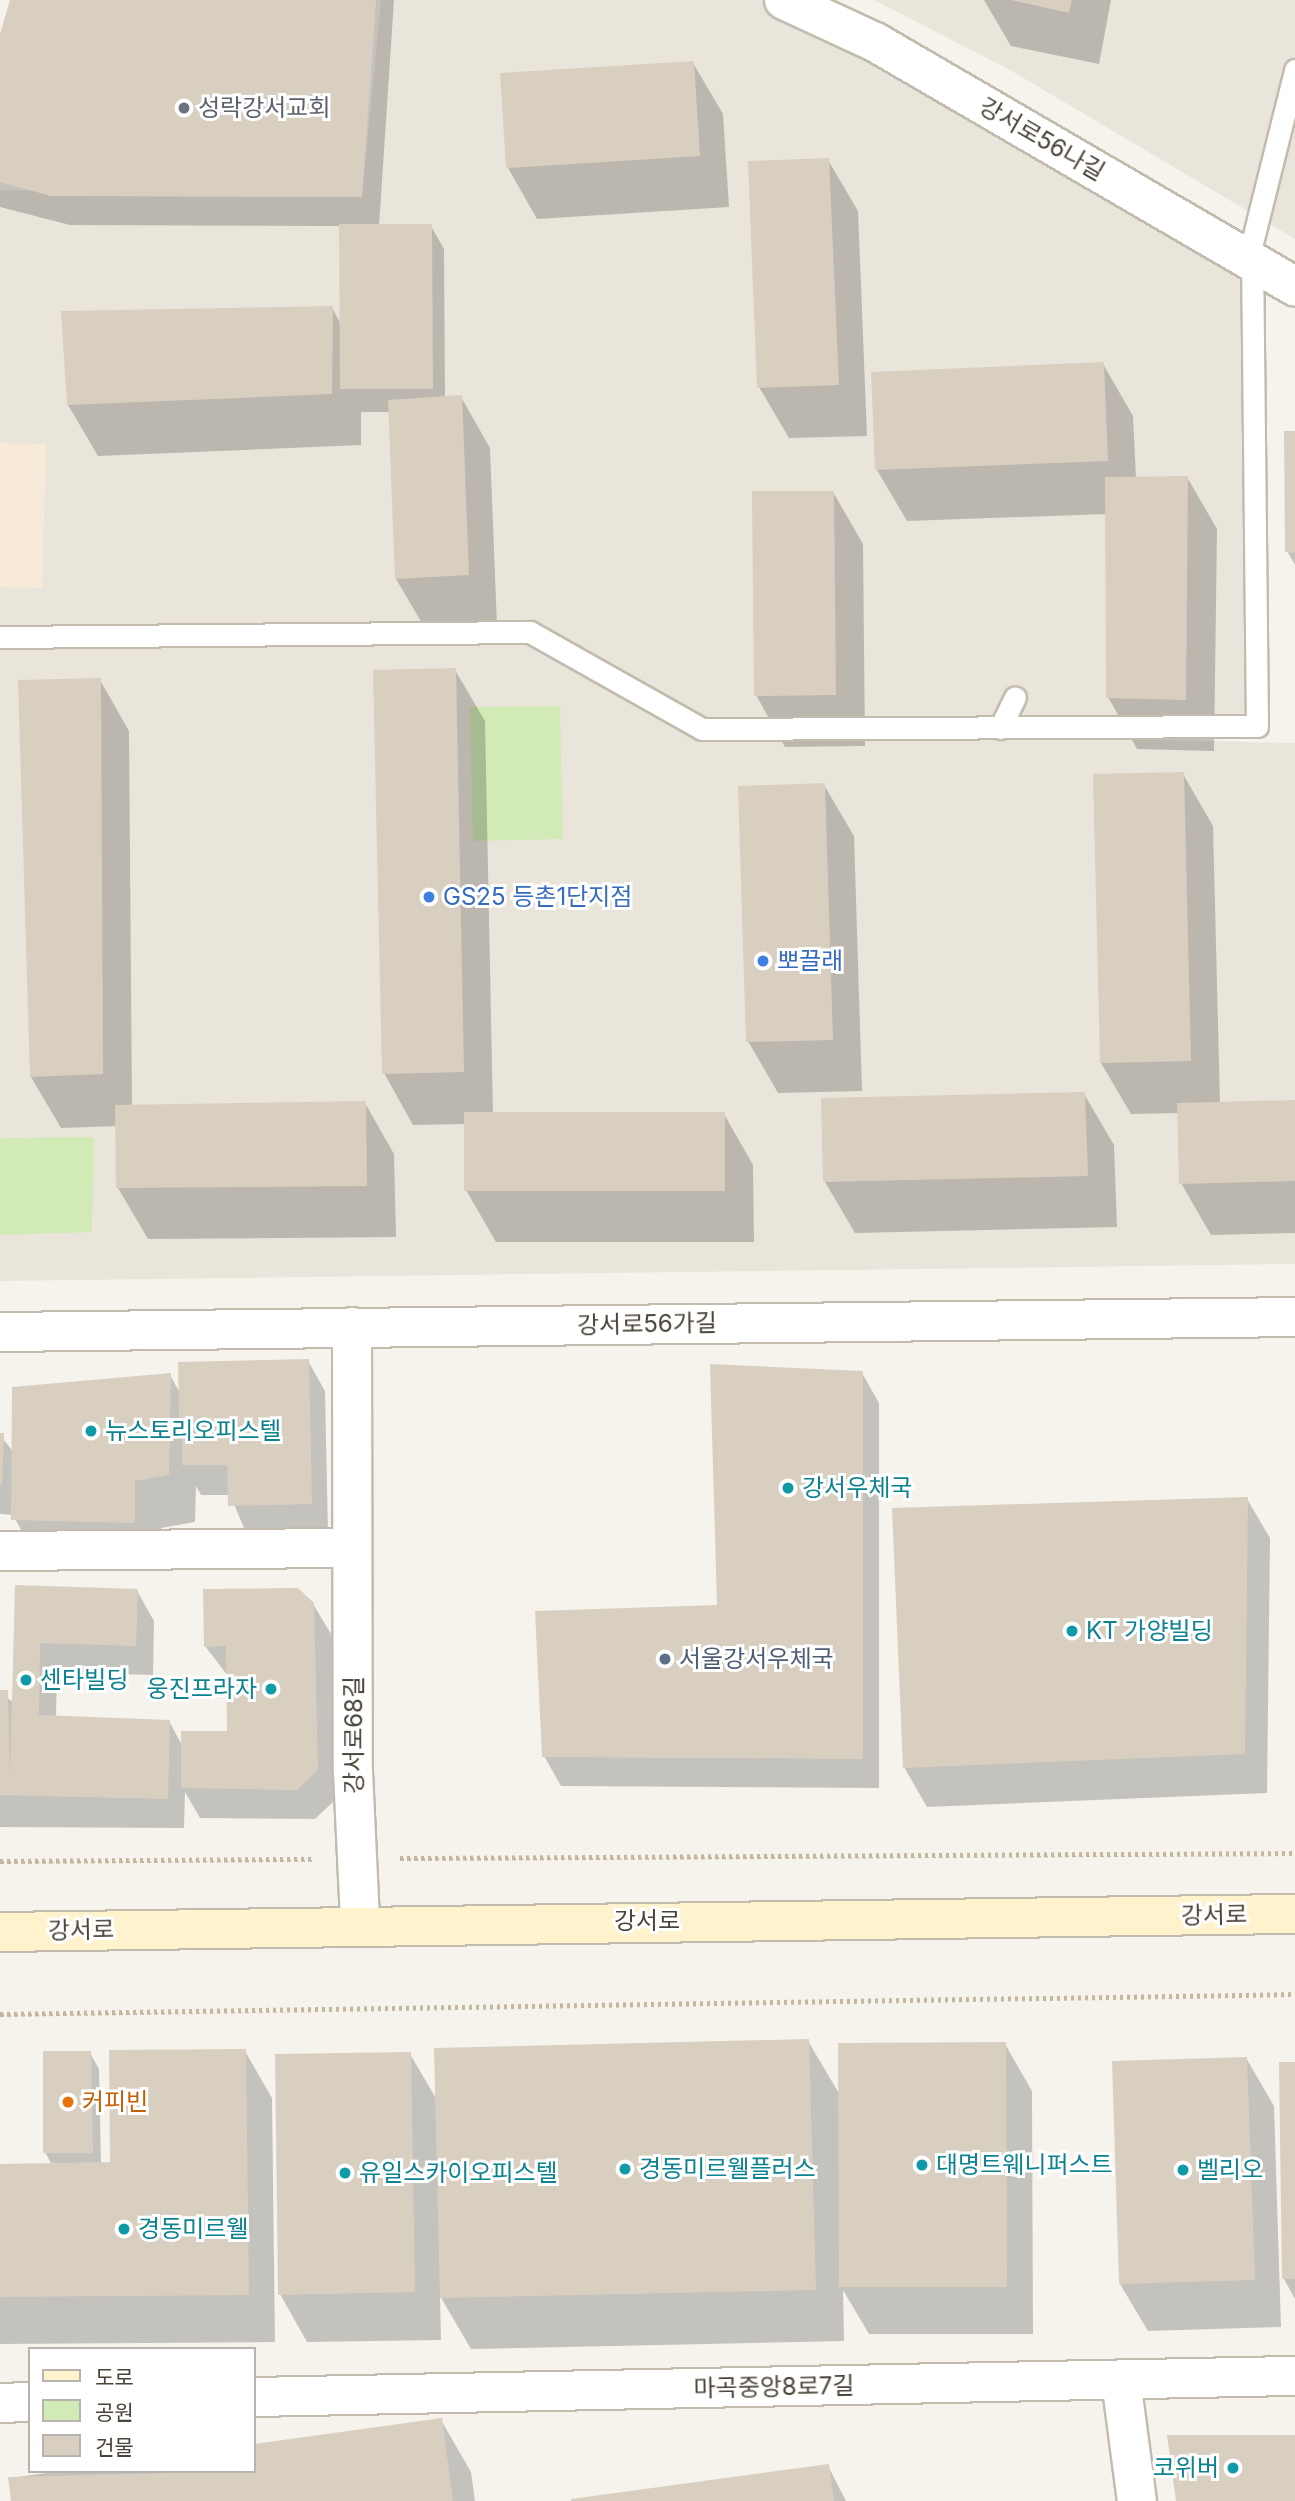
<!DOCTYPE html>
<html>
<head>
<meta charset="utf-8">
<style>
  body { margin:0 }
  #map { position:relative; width:1295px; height:2501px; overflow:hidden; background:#f6f3ec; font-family:Inter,"Noto Sans KR",sans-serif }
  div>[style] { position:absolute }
  .residential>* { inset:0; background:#eae5da }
  .commercial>* { inset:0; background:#f7ead8 }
  .green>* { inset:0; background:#d2eab5 }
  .shadow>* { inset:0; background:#0003 }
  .building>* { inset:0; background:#d8cfc1 }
  .path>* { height:4.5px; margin-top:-2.25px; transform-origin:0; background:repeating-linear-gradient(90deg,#c4b79f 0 3.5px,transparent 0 7px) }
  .roads { filter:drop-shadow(2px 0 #c2bbae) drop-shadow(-2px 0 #c2bbae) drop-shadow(0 2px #c2bbae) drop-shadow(0 -2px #c2bbae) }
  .service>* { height:21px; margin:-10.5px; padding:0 10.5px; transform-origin:10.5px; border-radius:10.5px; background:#fff }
  .minor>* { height:38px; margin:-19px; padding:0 19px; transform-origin:19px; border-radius:19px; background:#fff }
  .tertiary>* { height:38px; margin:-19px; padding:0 19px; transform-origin:19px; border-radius:19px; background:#fff }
  .secondary>* { height:38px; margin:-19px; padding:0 19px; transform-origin:19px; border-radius:19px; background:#fff3cd }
  .dots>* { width:19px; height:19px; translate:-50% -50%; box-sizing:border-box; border:4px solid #fff; border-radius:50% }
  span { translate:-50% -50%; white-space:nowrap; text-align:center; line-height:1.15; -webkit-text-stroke:6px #fff; paint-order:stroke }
  .worship-label { font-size:24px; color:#5b616d }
  .left { translate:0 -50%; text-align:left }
  .street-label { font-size:24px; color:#4b4439 }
  .shop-label { font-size:24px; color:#366cbe }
  .culture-label { font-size:24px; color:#0d838f }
  .right { translate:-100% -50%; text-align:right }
  .service-label { font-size:24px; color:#4e5e75 }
  .food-label { font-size:24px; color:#c56008 }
  .legend { position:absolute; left:28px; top:2347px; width:228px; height:126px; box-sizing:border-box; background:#fff; border:2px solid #b7b4b0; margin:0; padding:9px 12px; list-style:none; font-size:21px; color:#4b4439 }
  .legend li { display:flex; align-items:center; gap:14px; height:35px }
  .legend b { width:35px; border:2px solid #b7b4b0 }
</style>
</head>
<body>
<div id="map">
  <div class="residential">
    <i style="clip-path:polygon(381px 0,767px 0,1248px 259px,1257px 726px,738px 730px,1295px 743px,1295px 1264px,0 1281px,0 190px,362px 197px)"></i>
    <i style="clip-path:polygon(874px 0,1295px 0,1295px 239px,1010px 70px)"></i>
  </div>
  <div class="commercial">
    <i style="clip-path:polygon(0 443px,46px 444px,42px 588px,0 587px)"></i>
  </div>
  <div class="green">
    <i style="clip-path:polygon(560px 706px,563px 839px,473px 841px,470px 707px)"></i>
    <i style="clip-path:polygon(94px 1137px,92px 1232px,0 1235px,0 1138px)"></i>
  </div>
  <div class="shadow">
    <i style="clip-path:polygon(12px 0,394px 0,379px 226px,431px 226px,444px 249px,445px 398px,461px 397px,490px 448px,497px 626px,426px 630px,396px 579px,390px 412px,361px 412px,361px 445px,98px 456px,68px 405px,63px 313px,332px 308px,341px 324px,341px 226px,70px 225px,0 207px,0 41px)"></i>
    <i style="clip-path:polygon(984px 0,1111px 0,1099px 64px,1011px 46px)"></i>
    <i style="clip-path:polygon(693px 63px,723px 114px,729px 207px,537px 219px,508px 168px)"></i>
    <i style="clip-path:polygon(828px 160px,858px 211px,867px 436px,789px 438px,759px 387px)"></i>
    <i style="clip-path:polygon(1103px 364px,1133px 416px,1136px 478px,1187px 477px,1217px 529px,1214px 751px,1137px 749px,1108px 697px,1107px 514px,907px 521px,877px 470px)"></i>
    <i style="clip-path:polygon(1295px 433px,1295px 565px,1287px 551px)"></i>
    <i style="clip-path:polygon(833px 492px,863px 544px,865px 746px,785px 747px,756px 695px)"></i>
    <i style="clip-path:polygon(455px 670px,485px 721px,493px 1114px,724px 1114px,753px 1165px,754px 1242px,496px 1242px,466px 1190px,465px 1124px,413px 1125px,384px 1073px)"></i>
    <i style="clip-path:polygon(100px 680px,129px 731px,132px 1106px,365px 1103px,394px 1154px,396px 1237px,148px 1239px,118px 1188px,117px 1126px,61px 1128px,31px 1077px,19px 682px)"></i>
    <i style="clip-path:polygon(1183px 774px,1213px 826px,1220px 1103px,1295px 1102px,1295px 1233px,1211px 1235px,1181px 1183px,1179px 1113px,1131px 1114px,1101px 1063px)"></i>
    <i style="clip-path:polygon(824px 785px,854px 836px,862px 1091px,778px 1093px,748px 1041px)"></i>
    <i style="clip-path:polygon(1084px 1094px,1114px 1145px,1117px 1227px,855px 1233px,825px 1182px)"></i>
    <i style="clip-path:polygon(308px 1361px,325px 1391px,328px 1534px,247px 1535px,230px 1495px,201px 1495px,196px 1486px,195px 1522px,161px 1528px,161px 1570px,41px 1567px,13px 1515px,0 1514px,0 1435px,14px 1453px,170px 1375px,180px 1393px)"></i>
    <i style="clip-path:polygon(862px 1373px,879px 1403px,879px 1788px,561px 1786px,544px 1756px,719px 1607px)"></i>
    <i style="clip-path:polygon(1247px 1499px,1270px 1538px,1267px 1793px,927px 1807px,904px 1767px)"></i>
    <i style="clip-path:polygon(17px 1587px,137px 1591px,154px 1621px,153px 1675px,57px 1672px,56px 1718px,169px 1721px,182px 1745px,229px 1733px,228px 1676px,205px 1646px,313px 1604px,331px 1634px,334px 1801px,315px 1819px,200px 1818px,185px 1792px,184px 1828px,0 1827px,0 1692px,14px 1703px)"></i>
    <i style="clip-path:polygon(808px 2041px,840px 2095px,1005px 2044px,1032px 2091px,1033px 2334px,869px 2334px,843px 2290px,844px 2341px,471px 2349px,440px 2296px,441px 2340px,307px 2342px,280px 2294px,410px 2054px,437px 2100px)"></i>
    <i style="clip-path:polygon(245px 2051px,272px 2098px,275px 2342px,0 2344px,0 2165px,52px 2165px,45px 2152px,90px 2053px,99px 2069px,101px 2164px,111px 2164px)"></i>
    <i style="clip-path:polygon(1246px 2058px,1274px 2106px,1281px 2327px,1148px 2331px,1120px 2284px)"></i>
    <i style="clip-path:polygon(1295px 2064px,1295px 2299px,1284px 2279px)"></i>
    <i style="clip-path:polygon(441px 2420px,471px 2472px,475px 2501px,13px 2501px,10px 2478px,61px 2471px,254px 2471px,254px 2445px)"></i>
    <i style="clip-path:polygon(828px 2466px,846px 2501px,572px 2501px)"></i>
  </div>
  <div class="building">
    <i style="clip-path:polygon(10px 0,376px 0,362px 197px,51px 196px,0 182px,0 34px)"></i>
    <i style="clip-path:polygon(1011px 0,1072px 0,1069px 13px)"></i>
    <i style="clip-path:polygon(694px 61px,700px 156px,506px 168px,500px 73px)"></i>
    <i style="clip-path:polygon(829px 158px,839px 385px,757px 388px,748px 161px)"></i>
    <i style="clip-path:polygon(339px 224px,432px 224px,433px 389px,340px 389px)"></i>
    <i style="clip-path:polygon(333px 306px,332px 394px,67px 405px,61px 311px)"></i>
    <i style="clip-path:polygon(1104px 362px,1108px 461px,875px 470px,871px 372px)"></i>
    <i style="clip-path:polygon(462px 395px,469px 575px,395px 579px,388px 400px)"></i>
    <i style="clip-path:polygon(1284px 431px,1295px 431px,1295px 553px,1285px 552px)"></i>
    <i style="clip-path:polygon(1188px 476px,1186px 700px,1106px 698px,1105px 477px)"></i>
    <i style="clip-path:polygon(752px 491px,834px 491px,836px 695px,754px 696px)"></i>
    <i style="clip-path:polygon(456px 668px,464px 1072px,382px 1074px,373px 670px)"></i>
    <i style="clip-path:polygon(101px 678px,103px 1074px,30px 1077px,18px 680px)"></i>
    <i style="clip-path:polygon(1184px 772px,1191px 1061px,1100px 1063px,1093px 774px)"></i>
    <i style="clip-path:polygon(825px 783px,833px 1040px,746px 1042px,738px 786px)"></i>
    <i style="clip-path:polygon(1085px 1092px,1088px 1176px,823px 1182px,821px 1098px)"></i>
    <i style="clip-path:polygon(1295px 1100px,1295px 1181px,1179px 1184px,1177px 1103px)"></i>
    <i style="clip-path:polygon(366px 1101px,367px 1186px,116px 1188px,115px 1105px)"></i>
    <i style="clip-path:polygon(464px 1112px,725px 1112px,725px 1191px,464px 1191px)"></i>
    <i style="clip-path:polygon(309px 1359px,312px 1504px,228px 1506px,227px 1465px,182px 1465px,182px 1438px,228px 1437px,227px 1420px,179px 1421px,178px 1362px)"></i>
    <i style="clip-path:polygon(710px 1364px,863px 1371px,863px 1759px,542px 1757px,535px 1611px,717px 1605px)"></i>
    <i style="clip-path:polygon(171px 1373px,169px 1475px,135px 1481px,135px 1523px,11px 1520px,12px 1387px)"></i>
    <i style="clip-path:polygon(0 1433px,4px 1433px,2px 1485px,0 1485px)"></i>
    <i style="clip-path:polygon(1248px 1497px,1245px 1754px,903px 1768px,892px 1508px)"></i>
    <i style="clip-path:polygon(15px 1585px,138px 1589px,136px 1646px,40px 1643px,39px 1715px,170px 1720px,168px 1799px,0 1795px,0 1690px,8px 1690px,10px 1776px)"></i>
    <i style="clip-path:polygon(298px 1588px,314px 1603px,318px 1770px,297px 1790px,181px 1788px,181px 1731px,227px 1731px,226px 1646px,204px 1647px,203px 1589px)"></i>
    <i style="clip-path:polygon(809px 2039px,816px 2290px,440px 2298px,434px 2048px)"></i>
    <i style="clip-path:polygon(1006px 2042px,1007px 2287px,839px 2287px,838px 2043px)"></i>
    <i style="clip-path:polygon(246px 2049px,249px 2295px,0 2297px,0 2164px,110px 2162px,109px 2050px)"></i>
    <i style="clip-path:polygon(43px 2051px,91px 2051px,93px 2153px,43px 2153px)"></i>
    <i style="clip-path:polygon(411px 2052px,415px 2292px,278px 2295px,275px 2054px)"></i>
    <i style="clip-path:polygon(1247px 2057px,1255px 2280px,1119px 2284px,1112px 2061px)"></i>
    <i style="clip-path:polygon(1279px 2062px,1295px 2062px,1295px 2279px,1282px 2279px)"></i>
    <i style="clip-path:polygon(442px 2418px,453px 2501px,11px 2501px,8px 2477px,254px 2471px,254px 2444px)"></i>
    <i style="clip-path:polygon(1167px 2435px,1295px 2435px,1295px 2501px,1176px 2501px)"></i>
    <i style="clip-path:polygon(829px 2464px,834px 2501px,571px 2501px,571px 2499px)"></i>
  </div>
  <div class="path">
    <i style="left:400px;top:1858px;width:895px;rotate:-0.32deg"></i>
    <i style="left:0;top:1861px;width:314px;rotate:-0.4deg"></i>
    <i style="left:0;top:2014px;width:1295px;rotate:-0.88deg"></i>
  </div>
  <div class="roads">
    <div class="service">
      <i style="left:1248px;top:259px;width:195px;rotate:-76deg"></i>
      <i style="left:0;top:637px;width:530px;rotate:-0.54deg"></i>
      <i style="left:530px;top:632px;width:197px;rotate:29.4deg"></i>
      <i style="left:702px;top:729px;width:555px;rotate:-0.31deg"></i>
      <i style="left:1257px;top:726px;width:465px;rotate:-90.6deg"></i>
      <i style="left:1000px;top:728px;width:34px;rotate:-64deg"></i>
    </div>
    <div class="minor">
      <i style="left:784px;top:0;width:100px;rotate:24.8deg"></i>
      <i style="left:875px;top:42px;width:486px;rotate:30.2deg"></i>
      <i style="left:352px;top:1327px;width:445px;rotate:89.9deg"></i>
      <i style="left:353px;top:1772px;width:150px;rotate:87.3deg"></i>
      <i style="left:0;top:1332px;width:1295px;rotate:-0.66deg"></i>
      <i style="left:0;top:1551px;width:352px;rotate:-0.5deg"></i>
    </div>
    <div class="tertiary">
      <i style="left:1121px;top:2380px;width:122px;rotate:82.5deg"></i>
      <i style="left:254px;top:2397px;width:1041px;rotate:-1.16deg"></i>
      <i style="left:0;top:2403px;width:30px;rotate:-2deg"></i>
    </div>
    <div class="secondary">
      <i style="left:0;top:1932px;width:1295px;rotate:-0.8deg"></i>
    </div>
  </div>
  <div class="dots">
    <i style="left:184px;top:108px;background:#6b7280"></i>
    <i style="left:429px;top:897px;background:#3f7fe0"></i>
    <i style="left:763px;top:961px;background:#3f7fe0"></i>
    <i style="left:91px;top:1431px;background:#0f9aa8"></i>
    <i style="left:788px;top:1488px;background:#0f9aa8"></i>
    <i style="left:1072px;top:1631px;background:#0f9aa8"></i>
    <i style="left:665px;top:1659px;background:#5c6f8a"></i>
    <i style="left:26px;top:1680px;background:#0f9aa8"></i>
    <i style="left:271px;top:1689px;background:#0f9aa8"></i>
    <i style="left:68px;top:2102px;background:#e8710a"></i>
    <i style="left:922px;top:2165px;background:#0f9aa8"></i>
    <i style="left:625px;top:2169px;background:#0f9aa8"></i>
    <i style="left:1183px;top:2170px;background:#0f9aa8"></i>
    <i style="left:345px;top:2173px;background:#0f9aa8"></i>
    <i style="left:124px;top:2229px;background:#0f9aa8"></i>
    <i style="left:1233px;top:2468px;background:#0f9aa8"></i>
  </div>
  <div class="worship-label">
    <span class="left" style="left:198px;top:108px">성락강서교회</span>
  </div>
  <div class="street-label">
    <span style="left:1042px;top:139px;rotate:30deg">강서로56나길</span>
    <span style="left:647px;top:1324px;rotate:-1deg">강서로56가길</span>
    <span style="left:354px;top:1735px;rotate:-90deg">강서로68길</span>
    <span style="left:1214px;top:1915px;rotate:-1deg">강서로</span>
    <span style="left:647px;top:1921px">강서로</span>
    <span style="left:81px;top:1930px;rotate:-1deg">강서로</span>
    <span style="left:774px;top:2387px;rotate:-1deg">마곡중앙8로7길</span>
  </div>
  <div class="shop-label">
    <span class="left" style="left:443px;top:897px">GS25 등촌1단지점</span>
    <span class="left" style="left:777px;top:961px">뽀끌래</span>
  </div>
  <div class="culture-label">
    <span class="left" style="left:105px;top:1431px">뉴스토리오피스텔</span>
    <span class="left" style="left:802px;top:1488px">강서우체국</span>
    <span class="left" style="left:1086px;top:1631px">KT 가양빌딩</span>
    <span class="left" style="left:40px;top:1680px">센타빌딩</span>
    <span class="right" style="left:257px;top:1689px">웅진프라자</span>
    <span class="left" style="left:936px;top:2165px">대명트웨니퍼스트</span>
    <span class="left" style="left:639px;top:2169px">경동미르웰플러스</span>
    <span class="left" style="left:1197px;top:2170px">벨리오</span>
    <span class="left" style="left:359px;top:2173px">유일스카이오피스텔</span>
    <span class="left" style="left:138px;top:2229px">경동미르웰</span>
    <span class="right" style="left:1219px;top:2468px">코위버</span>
  </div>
  <div class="service-label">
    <span class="left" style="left:679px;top:1659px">서울강서우체국</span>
  </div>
  <div class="food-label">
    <span class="left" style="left:82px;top:2102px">커피빈</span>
  </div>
  <ul class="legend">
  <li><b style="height:9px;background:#fff3cd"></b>도로</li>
  <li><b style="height:19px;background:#d2eab5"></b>공원</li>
  <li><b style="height:19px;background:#d8cfc1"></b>건물</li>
  </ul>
</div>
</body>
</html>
